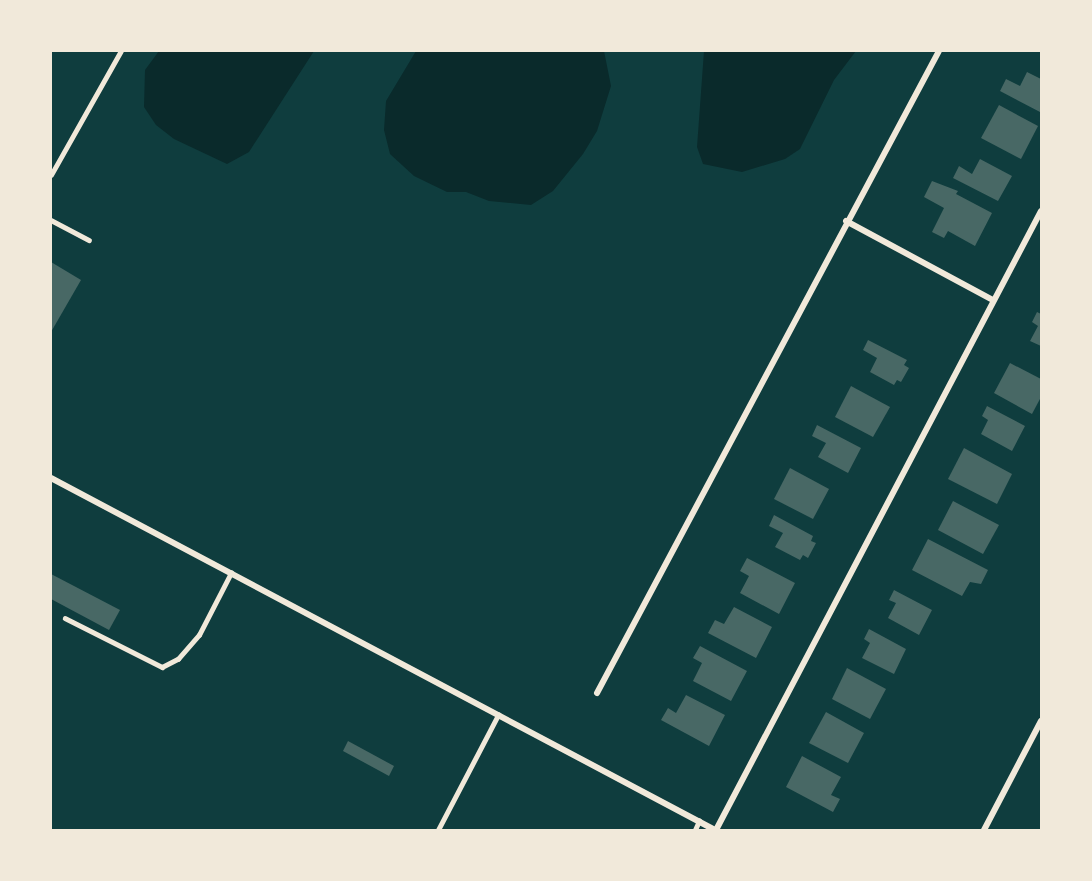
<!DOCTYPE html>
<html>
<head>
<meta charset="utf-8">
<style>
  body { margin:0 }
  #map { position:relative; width:1092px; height:881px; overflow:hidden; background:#0f3d3e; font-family:Lora,serif }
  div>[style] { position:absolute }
  .water>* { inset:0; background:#0a2a2b }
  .building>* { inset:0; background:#486865 }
  .service>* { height:4.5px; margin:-2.25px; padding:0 2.25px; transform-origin:2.25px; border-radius:2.25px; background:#f1e9da }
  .minor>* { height:6px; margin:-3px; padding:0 3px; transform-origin:3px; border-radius:3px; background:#f1e9da }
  span { translate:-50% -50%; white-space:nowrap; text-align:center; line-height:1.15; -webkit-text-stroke:6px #f1e9da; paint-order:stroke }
  .frame { position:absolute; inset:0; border:52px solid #f1e9da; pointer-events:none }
</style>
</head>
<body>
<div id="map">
  <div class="water">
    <i style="clip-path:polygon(159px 51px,314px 51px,249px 152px,227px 164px,174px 139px,156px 125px,144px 107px,145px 70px)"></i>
    <i style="clip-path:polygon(416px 51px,604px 51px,611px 86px,597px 131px,583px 154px,553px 191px,531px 205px,489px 201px,466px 192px,447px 192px,414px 176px,390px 154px,384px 130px,386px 101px)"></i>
    <i style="clip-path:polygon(704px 51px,856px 51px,834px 80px,800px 149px,785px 159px,742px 172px,703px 164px,697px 147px)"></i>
  </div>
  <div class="building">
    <i style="clip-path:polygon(1027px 72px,1041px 79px,1040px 112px,1000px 91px,1006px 79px,1020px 86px)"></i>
    <i style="clip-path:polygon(999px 105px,1038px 126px,1021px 159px,981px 138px)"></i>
    <i style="clip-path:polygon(980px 159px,1012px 176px,998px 201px,953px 178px,959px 166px,972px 174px)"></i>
    <i style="clip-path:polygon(932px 181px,958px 191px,956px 194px,992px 213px,975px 246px,948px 231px,944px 238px,932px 232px,944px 208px,924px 197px)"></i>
    <i style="clip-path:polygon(51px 262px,81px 280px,51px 332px)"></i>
    <i style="clip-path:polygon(1037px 312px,1041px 314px,1041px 346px,1030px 341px,1038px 326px,1032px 322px)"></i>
    <i style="clip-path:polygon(868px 340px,907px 360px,904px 365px,909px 368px,901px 382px,897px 380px,894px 385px,870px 372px,877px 358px,863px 350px)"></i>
    <i style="clip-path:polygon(1010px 363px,1041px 379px,1041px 397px,1032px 414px,994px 393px)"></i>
    <i style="clip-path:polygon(851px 386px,890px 407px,873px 437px,835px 417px)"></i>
    <i style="clip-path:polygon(987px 406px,1025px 426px,1012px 451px,981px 434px,988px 420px,982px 416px)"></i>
    <i style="clip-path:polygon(817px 425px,861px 448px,848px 473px,818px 457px,826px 443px,812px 436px)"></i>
    <i style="clip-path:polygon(964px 448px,1012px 474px,997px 504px,948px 479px)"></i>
    <i style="clip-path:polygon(790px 468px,829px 489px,813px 519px,774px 499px)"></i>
    <i style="clip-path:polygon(953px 501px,999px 525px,983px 554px,938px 530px)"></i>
    <i style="clip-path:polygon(774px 515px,813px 536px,811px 541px,816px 543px,808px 558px,803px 555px,800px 560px,775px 547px,783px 533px,769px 526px)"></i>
    <i style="clip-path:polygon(928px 539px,988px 570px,981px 584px,970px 582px,962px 596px,912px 570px)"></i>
    <i style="clip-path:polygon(747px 558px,795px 583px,779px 614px,740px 593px,749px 576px,740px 571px)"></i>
    <i style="clip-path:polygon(51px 574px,120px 610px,109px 630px,51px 599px)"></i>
    <i style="clip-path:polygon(894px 590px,932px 610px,919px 635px,888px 618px,896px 603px,889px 600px)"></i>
    <i style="clip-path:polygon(734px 607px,772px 627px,756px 658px,708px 633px,715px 620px,724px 624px)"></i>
    <i style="clip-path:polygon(869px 629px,906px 649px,894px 674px,862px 658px,870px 643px,864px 639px)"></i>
    <i style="clip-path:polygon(700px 646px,747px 671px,731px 701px,693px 681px,702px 663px,693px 658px)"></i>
    <i style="clip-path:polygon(847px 668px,886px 689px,870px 719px,832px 699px)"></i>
    <i style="clip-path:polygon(686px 695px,725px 715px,709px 746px,661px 720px,668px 708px,676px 713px)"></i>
    <i style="clip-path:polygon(826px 712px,864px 733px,848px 763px,809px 743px)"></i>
    <i style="clip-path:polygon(348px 741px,394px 766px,389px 776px,343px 751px)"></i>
    <i style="clip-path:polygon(802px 756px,841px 777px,831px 795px,840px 799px,833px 812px,786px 787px)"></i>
  </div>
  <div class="service">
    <i style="left:51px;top:175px;width:142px;rotate:-60.6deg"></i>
    <i style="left:51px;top:220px;width:43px;rotate:27.8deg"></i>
    <i style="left:65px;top:618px;width:109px;rotate:26.8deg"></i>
    <i style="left:162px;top:667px;width:18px;rotate:-27deg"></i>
    <i style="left:178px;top:659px;width:32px;rotate:-49deg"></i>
    <i style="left:199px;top:635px;width:70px;rotate:-62.7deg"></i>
    <i style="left:438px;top:830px;width:130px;rotate:-62.4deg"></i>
    <i style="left:695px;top:830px;width:10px;rotate:-66deg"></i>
  </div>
  <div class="minor">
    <i style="left:846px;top:221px;width:167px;rotate:28.3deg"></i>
    <i style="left:51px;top:478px;width:752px;rotate:27.93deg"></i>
    <i style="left:597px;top:693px;width:727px;rotate:-61.96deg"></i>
    <i style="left:716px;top:830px;width:699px;rotate:-62.3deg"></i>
    <i style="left:984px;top:830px;width:123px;rotate:-62.4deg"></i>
  </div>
  <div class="frame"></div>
</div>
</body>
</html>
